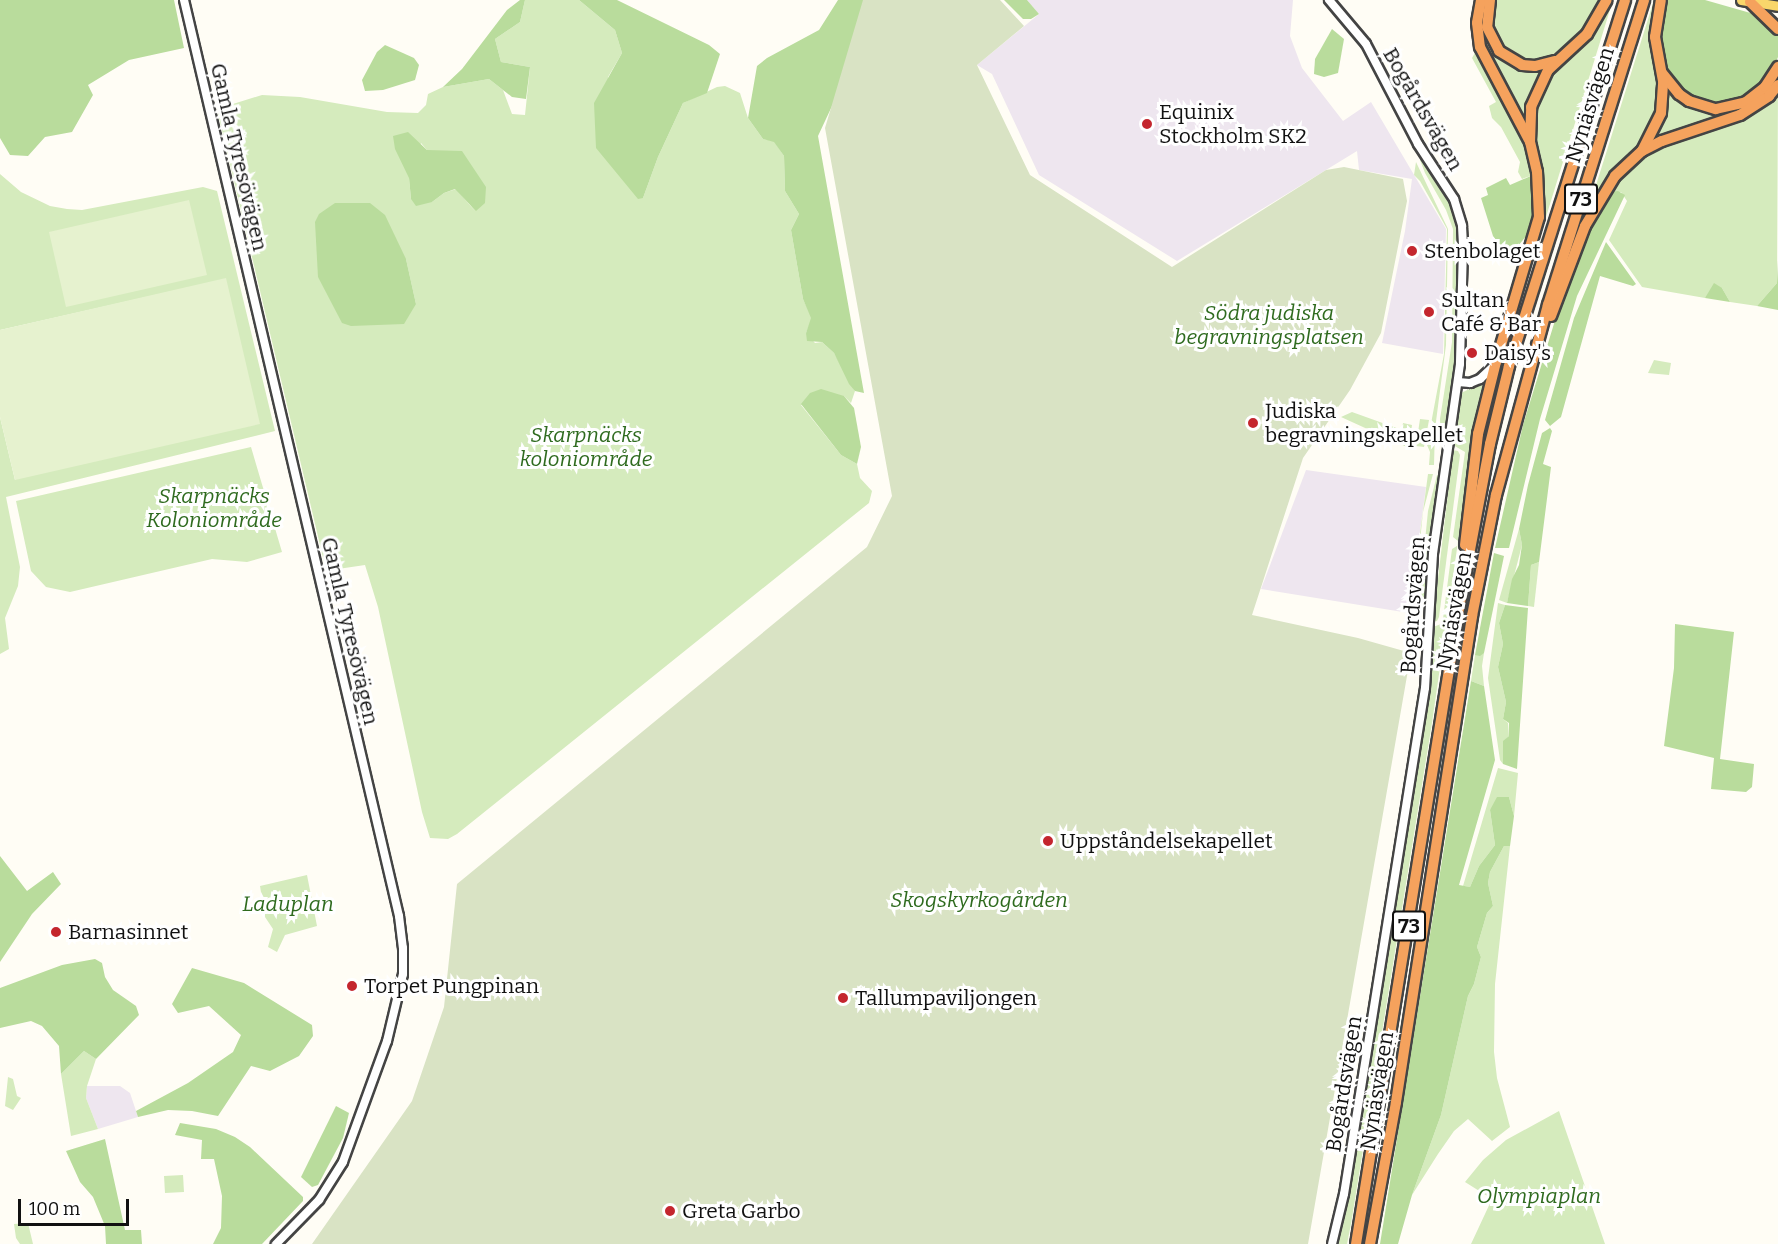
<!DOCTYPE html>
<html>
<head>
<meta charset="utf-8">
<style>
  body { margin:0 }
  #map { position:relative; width:1778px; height:1244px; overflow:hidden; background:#fffdf5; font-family:Bitter,serif }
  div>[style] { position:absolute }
  .industrial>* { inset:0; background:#eee6ef }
  .green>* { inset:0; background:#d5ebbd }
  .forest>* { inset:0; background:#b9dc9c }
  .cemetery>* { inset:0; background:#d9e3c4 }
  .pitch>* { inset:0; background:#e6f2cf }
  .roads { filter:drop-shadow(2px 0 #444) drop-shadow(-2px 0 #444) drop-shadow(0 2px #444) drop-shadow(0 -2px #444) }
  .minor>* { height:8px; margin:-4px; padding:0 4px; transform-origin:4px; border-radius:4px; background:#fff }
  .major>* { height:9px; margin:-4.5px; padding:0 4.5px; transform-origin:4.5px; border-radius:4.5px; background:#f9d66b }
  .highway>* { height:10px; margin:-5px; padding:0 5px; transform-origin:5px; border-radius:5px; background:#f5a25d }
  .dots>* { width:16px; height:16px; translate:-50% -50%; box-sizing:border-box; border:3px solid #fff; border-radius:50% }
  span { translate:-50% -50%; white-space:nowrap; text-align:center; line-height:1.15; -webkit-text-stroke:6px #fff; paint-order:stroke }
  .shield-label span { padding:2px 4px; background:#fff; border:2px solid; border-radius:4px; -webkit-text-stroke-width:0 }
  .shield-label { font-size:20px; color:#111; font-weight:700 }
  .street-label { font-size:21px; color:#111 }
  .poi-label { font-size:21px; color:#111 }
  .left { translate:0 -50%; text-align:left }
  .park-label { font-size:21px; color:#2f6b1f; font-style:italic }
  .scale { position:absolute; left:18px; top:1199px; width:111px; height:27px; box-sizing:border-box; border:3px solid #111; border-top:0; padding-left:8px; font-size:18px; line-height:21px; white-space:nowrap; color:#111; -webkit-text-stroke:4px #fff; paint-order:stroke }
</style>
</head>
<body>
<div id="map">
  <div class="industrial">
    <i style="clip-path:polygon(1027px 0,1293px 0,1290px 36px,1302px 68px,1343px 121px,1371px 102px,1446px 229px,1443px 354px,1382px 343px,1405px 231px,1412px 179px,1359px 170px,1357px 151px,1177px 261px,1039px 175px,992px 74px,977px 65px,1039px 14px)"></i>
    <i style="clip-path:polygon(1306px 470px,1426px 487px,1409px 613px,1261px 589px)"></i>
    <i style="clip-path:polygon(87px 1086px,120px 1086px,130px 1093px,138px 1117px,98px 1129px,86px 1098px)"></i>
  </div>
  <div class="green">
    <i style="clip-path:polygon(evenodd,525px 0,579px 0,615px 30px,622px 53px,608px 77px,643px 198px,658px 157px,683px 103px,717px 87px,725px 86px,740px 93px,748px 118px,763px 139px,774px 141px,784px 156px,785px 191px,799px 214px,791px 230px,803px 299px,812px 318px,806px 333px,815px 343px,822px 342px,834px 353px,855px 391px,851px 403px,844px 396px,801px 405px,841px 455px,857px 464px,860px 478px,872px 491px,869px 503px,457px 834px,448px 839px,430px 838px,422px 812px,378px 607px,365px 565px,338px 569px,325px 566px,217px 109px,262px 95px,300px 97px,387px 112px,418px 113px,426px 105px,428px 94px,443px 87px,489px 79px,503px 90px,512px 114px,525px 115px,530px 67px,501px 62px,495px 39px,520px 22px,525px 0,421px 143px,427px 150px,475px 211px,456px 189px,444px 193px,432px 202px,411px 199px,409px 178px,421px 143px,525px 0,319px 257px,406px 259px,416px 304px,318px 277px,319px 257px)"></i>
    <i style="clip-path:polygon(1494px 0,1602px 0,1591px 23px,1569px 45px,1547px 59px,1528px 61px,1520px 59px,1498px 44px,1493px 35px)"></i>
    <i style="clip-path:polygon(1609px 0,1613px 0,1525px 285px,1545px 199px,1535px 141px,1533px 114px,1546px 78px,1597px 30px)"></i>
    <i style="clip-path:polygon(1654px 0,1658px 0,1660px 104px,1652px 129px,1587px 214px)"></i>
    <i style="clip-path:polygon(1481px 19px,1487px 42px,1508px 63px,1522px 70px,1547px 66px,1528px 102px,1525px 128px,1485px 51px)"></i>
    <i style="clip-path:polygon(1476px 51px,1527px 152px,1533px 175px,1522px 179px,1518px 172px,1520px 162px,1501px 127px,1492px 118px,1489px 106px,1496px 102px,1472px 58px)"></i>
    <i style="clip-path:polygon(1668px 89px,1683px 102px,1701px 111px,1727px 114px,1728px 117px,1656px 141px,1663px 124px)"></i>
    <i style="clip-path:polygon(1778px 90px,1777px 283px,1757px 306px,1730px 302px,1722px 288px,1705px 298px,1642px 287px,1609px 240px,1627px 201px,1621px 192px,1610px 192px,1624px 172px,1665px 143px,1715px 128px)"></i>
    <i style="clip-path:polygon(1423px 159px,1448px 197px,1458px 232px,1455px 360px,1445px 444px,1441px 443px,1440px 419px,1452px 342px,1453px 229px,1446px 210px,1425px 173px,1420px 160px)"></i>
    <i style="clip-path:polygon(1416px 162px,1448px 229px,1446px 345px,1435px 429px,1434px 465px,1429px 465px,1430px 452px,1427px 445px,1444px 354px,1447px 229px,1420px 181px,1414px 175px)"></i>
    <i style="clip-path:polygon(0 174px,21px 192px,50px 206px,67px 209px,82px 210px,203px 187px,217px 191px,275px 431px,6px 497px,20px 567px,18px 586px,5px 618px,9px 649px,0 654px,0 417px,15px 480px,226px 279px,0 330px)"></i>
    <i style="clip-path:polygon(1654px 360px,1671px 363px,1669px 375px,1648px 373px)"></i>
    <i style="clip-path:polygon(1486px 381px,1472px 444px,1432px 723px,1351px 1224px,1347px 1244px,1338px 1244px,1369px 1072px,1425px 716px,1433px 627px,1441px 624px,1443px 619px,1452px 549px,1457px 546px,1458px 541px,1453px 537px,1465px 452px,1453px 445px,1461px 393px)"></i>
    <i style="clip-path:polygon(1352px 412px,1402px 430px,1403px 423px,1412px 425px,1409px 448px,1341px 417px)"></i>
    <i style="clip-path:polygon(1420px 419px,1429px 420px,1424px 447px,1416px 446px)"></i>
    <i style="clip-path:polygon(251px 447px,282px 552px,247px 562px,212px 559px,70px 592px,46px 587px,31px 571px,16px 501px)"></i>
    <i style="clip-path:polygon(1453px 450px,1458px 451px,1460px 455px,1439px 617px,1437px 621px,1433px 622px)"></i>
    <i style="clip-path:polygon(1428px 474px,1433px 474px,1423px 512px,1414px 600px,1411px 600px)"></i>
    <i style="clip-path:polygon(1437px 475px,1439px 476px,1425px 596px,1419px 601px,1428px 511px)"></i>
    <i style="clip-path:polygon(1519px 529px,1522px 545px,1507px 603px,1499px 600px)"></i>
    <i style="clip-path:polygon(1539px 562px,1534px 607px,1528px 606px,1531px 565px)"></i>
    <i style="clip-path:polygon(1498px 603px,1505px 605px,1499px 623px,1503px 644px,1498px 667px,1506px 702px,1503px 719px,1508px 723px,1509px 736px,1503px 742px,1503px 764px,1500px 760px,1488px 678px)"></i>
    <i style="clip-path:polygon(1484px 653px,1482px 666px,1484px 686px,1471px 681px,1475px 655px)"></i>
    <i style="clip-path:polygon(1498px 768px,1518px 773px,1514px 816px,1509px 797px,1490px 810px,1495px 845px,1479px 866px,1470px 887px,1463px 886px)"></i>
    <i style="clip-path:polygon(1504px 846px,1510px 846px,1495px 984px,1494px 1052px,1497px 1078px,1510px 1127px,1492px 1141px,1468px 1119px,1454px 1131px,1438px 1154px,1412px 1195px,1441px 1115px,1468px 996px,1474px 984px,1481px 957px,1477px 947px,1487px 913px,1493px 906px,1488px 883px,1490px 872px)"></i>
    <i style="clip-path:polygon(307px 875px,317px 926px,285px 935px,277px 952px,268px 947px,273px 929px,265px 917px,260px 886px)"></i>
    <i style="clip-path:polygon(84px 1051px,96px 1059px,87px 1086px,86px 1098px,98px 1129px,71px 1136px,61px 1074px)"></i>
    <i style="clip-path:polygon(8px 1077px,13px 1079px,17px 1096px,21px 1098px,13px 1110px,5px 1106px)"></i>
    <i style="clip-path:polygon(1559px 1111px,1605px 1244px,1471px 1244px,1492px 1199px,1465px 1182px,1483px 1160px,1506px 1140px)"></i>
    <i style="clip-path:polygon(183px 1175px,184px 1192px,165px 1193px,164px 1176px)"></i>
    <i style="clip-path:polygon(28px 1223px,33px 1244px,20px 1244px,16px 1238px,14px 1224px)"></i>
  </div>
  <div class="forest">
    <i style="clip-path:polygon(0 0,174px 0,184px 48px,129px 60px,88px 85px,93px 95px,72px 132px,45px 137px,28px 156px,10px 155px,0 138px)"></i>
    <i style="clip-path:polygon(520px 0,525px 0,520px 22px,495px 39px,501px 62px,530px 67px,526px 99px,512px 97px,489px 79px,443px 87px,462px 69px,507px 10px)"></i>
    <i style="clip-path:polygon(579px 0,617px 0,709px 45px,720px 54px,707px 93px,683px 103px,658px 157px,643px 198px,638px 199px,596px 148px,594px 103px,622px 53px,615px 30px)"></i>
    <i style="clip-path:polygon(838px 0,871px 0,840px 89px,818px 136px,864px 393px,855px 391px,849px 384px,834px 353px,822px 342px,807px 341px,806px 333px,811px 318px,803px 299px,791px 230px,799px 214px,785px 191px,784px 156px,774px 142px,763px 139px,748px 118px,757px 66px,767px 58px,819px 30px)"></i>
    <i style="clip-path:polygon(1004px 0,1027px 0,1039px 14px,1031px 19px,1023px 19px)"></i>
    <i style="clip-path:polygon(1666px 0,1705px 0,1761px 16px,1778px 35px,1778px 57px,1772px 72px,1750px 96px,1725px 104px,1702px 103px,1682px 92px,1668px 74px,1661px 55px,1660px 34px)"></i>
    <i style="clip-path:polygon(1332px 29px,1344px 39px,1338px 73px,1324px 77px,1314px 74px,1315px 59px)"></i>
    <i style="clip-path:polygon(385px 45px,414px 58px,419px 65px,415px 80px,383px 90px,365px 91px,362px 80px,377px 52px)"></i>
    <i style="clip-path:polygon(408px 132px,427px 150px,462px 151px,486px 187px,485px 203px,476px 211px,455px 189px,444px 193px,432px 202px,416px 206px,411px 199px,409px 178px,395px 149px,393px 136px)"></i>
    <i style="clip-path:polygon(1533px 175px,1536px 213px,1532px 229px,1509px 257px,1493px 236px,1481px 198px,1488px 195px,1486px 188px,1506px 178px,1510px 185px)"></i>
    <i style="clip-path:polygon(1618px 191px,1625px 195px,1577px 296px,1540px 419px,1509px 548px,1495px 548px,1523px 425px,1564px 291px,1589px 229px,1611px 192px)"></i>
    <i style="clip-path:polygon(335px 203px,370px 203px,385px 215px,406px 259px,416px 304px,404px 324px,351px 326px,342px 323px,318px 277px,315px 222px,319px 214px)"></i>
    <i style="clip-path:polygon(1606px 242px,1636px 284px,1633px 286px,1600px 276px,1561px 417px,1550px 426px,1545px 420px,1574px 318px)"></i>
    <i style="clip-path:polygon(1778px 260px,1778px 310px,1757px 306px,1777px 283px)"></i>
    <i style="clip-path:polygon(1714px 283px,1722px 288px,1730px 302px,1705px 298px)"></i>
    <i style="clip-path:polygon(821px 389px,844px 396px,854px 408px,861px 447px,857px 464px,841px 455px,801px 404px,810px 393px)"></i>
    <i style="clip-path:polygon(1550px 428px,1552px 431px,1543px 464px,1551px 467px,1539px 562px,1531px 565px,1528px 606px,1507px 603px,1512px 579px,1519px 565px,1522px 545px,1519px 529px,1528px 485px,1542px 433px)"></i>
    <i style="clip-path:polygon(1494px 553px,1504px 556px,1484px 653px,1480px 656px,1475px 655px)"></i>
    <i style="clip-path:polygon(1505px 605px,1528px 608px,1517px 769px,1503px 764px,1503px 741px,1509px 736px,1509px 723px,1503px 719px,1506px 702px,1498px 667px,1503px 644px,1499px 623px)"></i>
    <i style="clip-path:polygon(1675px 624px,1734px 632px,1720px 759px,1754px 764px,1752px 787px,1746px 792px,1711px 789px,1714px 758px,1664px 746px,1674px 668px)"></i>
    <i style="clip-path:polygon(1471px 681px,1484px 686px,1495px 760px,1459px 885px,1470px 887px,1479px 866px,1495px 845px,1490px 810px,1497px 797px,1509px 797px,1514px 816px,1510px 846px,1504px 846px,1490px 872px,1488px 883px,1493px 906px,1487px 913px,1477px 947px,1481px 957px,1474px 984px,1468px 996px,1441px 1115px,1412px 1195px,1398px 1244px,1380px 1244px)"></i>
    <i style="clip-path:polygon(0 856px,27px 891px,53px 872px,61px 884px,32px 914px,0 962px)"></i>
    <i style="clip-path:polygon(95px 959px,102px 963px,105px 977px,113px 990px,136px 1006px,139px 1015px,96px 1059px,84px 1051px,61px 1074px,59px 1046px,42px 1026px,31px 1021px,0 1028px,0 988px,62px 965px)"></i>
    <i style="clip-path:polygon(192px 968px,244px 983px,312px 1025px,313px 1036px,299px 1056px,270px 1071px,251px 1066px,218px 1116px,192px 1111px,168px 1110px,138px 1117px,136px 1111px,188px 1083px,233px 1052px,241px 1035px,209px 1006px,178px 1013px,172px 1004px)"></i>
    <i style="clip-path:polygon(336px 1106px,349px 1113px,343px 1138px,318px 1185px,312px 1187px,301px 1177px)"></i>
    <i style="clip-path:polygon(180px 1123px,216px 1129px,235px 1137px,250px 1147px,303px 1197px,303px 1201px,262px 1244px,213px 1244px,221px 1228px,222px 1196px,214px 1159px,201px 1159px,202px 1140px,175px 1135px)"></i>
    <i style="clip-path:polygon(105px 1139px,125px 1230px,141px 1230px,142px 1244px,106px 1244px,105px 1226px,93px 1197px,80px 1182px,66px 1151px)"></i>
  </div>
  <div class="cemetery">
    <i style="clip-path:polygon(863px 0,1000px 0,1024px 26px,977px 65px,1030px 175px,1172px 267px,1326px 170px,1344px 167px,1403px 179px,1407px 201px,1381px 333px,1350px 390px,1303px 458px,1252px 615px,1358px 638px,1411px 653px,1308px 1244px,312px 1244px,412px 1101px,444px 1007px,457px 884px,867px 547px,892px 496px,825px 128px)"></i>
  </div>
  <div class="pitch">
    <i style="clip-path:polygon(189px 200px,207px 275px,66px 307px,49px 232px)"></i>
    <i style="clip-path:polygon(226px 278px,260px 424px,15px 480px,0 417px,0 330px)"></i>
  </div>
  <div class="roads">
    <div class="minor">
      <i style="left:184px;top:0;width:941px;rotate:76.79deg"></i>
      <i style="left:399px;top:916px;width:32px;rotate:83deg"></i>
      <i style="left:403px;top:948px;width:26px;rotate:90deg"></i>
      <i style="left:403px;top:974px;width:69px;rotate:103.4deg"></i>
      <i style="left:387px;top:1041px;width:129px;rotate:110deg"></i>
      <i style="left:343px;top:1162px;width:45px;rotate:122.3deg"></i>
      <i style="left:319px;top:1200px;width:62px;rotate:134.3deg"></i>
      <i style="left:1329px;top:0;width:57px;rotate:49.9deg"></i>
      <i style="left:1366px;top:44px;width:113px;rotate:62.5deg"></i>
      <i style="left:1418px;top:144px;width:66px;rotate:56.8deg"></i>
      <i style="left:1454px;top:199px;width:28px;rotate:73deg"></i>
      <i style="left:1462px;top:226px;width:21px;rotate:87deg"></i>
      <i style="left:1463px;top:247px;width:117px;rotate:91.5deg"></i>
      <i style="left:1460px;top:364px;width:192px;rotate:98.1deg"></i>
      <i style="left:1433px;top:554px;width:134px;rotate:93.4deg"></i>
      <i style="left:1425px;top:688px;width:512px;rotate:99.09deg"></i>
      <i style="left:1344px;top:1194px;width:51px;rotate:103.5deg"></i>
      <i style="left:1458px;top:382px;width:12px;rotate:5deg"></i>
      <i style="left:1470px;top:383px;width:11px;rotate:-22deg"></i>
      <i style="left:1480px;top:379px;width:19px;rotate:-43deg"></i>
    </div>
    <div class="major">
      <i style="left:1741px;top:0;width:37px;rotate:9deg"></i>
    </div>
    <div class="highway">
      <i style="left:1481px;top:0;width:23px;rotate:100deg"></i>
      <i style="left:1477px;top:23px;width:24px;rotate:83deg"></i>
      <i style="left:1480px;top:47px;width:105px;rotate:62.2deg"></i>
      <i style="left:1490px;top:0;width:27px;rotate:96deg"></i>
      <i style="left:1487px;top:27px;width:27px;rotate:63deg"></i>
      <i style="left:1499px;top:51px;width:27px;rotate:31deg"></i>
      <i style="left:1522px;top:65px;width:13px;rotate:4deg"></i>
      <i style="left:1535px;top:66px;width:21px;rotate:-14deg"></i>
      <i style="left:1750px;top:2px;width:39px;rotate:44deg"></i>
      <i style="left:1662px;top:73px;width:27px;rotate:51deg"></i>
      <i style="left:1679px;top:94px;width:12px;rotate:35deg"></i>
      <i style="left:1689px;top:101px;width:28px;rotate:17deg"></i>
      <i style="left:1716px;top:109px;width:31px;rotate:-13deg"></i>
      <i style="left:1746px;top:102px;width:24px;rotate:-38deg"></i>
      <i style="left:1765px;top:87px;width:24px;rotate:-57deg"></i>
      <i style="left:1642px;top:151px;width:42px;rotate:-63.4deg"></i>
      <i style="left:1661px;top:113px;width:32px;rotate:-86deg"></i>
      <i style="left:1663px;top:81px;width:45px;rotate:-100.3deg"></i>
      <i style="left:1655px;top:37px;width:37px;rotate:-81deg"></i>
      <i style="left:1551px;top:316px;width:96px;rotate:-69.3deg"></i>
      <i style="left:1585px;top:226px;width:58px;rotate:-59deg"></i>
      <i style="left:1615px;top:176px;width:37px;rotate:-43deg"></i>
      <i style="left:1642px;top:151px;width:22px;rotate:-27deg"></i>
      <i style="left:1662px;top:141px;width:82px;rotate:-18.4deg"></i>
      <i style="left:1740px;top:115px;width:35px;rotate:-33deg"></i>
      <i style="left:1769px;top:96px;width:14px;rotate:-51deg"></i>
      <i style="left:1465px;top:545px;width:112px;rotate:-83.3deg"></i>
      <i style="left:1478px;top:434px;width:74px;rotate:-76deg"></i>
      <i style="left:1496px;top:362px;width:151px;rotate:-73.5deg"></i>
      <i style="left:1539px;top:217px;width:45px;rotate:-92.5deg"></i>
      <i style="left:1537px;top:172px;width:31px;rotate:-103deg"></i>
      <i style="left:1530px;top:142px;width:35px;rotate:-88deg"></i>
      <i style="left:1531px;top:107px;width:41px;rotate:-65.3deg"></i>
      <i style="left:1548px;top:70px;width:53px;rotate:-42.7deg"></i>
      <i style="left:1587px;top:34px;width:39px;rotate:-60deg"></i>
      <i style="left:1356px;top:1244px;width:644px;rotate:-80.8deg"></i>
      <i style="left:1459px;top:608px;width:167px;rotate:-79.3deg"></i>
      <i style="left:1490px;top:444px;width:80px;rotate:-76.3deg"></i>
      <i style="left:1509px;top:366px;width:384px;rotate:-72.4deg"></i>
      <i style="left:1370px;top:1244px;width:144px;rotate:-79.6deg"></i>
      <i style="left:1396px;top:1102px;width:492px;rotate:-81.1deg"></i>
      <i style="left:1472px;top:616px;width:123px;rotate:-78.8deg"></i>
      <i style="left:1496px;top:495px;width:197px;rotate:-74.7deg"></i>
      <i style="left:1548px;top:305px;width:320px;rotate:-72.5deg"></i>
    </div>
  </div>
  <div class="dots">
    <i style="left:1147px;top:124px;background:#c4262e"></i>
    <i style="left:1412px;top:251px;background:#c4262e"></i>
    <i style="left:1429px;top:312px;background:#c4262e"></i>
    <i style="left:1472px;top:353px;background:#c4262e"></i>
    <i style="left:1253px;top:423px;background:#c4262e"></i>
    <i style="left:1048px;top:841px;background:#c4262e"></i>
    <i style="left:56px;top:932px;background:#c4262e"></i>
    <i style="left:352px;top:986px;background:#c4262e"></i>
    <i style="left:843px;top:998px;background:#c4262e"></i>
    <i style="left:670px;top:1211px;background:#c4262e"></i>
  </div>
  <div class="shield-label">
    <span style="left:1581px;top:199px">73</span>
    <span style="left:1409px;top:926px">73</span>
  </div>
  <div class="street-label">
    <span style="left:1590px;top:105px;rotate:-73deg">Nynäsvägen</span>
    <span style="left:1423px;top:109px;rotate:60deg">Bogårdsvägen</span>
    <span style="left:239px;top:157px;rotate:77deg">Gamla Tyresövägen</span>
    <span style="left:1413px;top:605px;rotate:-86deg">Bogårdsvägen</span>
    <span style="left:1454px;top:611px;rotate:-80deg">Nynäsvägen</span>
    <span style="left:350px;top:631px;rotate:77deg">Gamla Tyresövägen</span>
    <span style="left:1344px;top:1084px;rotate:-81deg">Bogårdsvägen</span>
    <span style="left:1377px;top:1091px;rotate:-81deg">Nynäsvägen</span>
  </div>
  <div class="poi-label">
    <span class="left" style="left:1159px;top:124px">Equinix<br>Stockholm SK2</span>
    <span class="left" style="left:1424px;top:251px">Stenbolaget</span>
    <span class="left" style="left:1441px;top:312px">Sultan<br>Café &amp; Bar</span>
    <span class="left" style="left:1484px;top:353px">Daisy's</span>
    <span class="left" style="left:1265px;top:423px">Judiska<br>begravningskapellet</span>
    <span class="left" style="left:1060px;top:841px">Uppståndelsekapellet</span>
    <span class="left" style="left:68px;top:932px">Barnasinnet</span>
    <span class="left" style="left:364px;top:986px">Torpet Pungpinan</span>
    <span class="left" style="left:855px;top:998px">Tallumpaviljongen</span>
    <span class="left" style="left:682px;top:1211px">Greta Garbo</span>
  </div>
  <div class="park-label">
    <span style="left:1269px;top:325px">Södra judiska<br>begravningsplatsen</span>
    <span style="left:586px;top:447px">Skarpnäcks<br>koloniområde</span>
    <span style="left:214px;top:508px">Skarpnäcks<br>Koloniområde</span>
    <span style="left:979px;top:900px">Skogskyrkogården</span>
    <span style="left:288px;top:904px">Laduplan</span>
    <span style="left:1539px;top:1196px">Olympiaplan</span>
  </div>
  <div class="scale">100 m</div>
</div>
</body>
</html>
